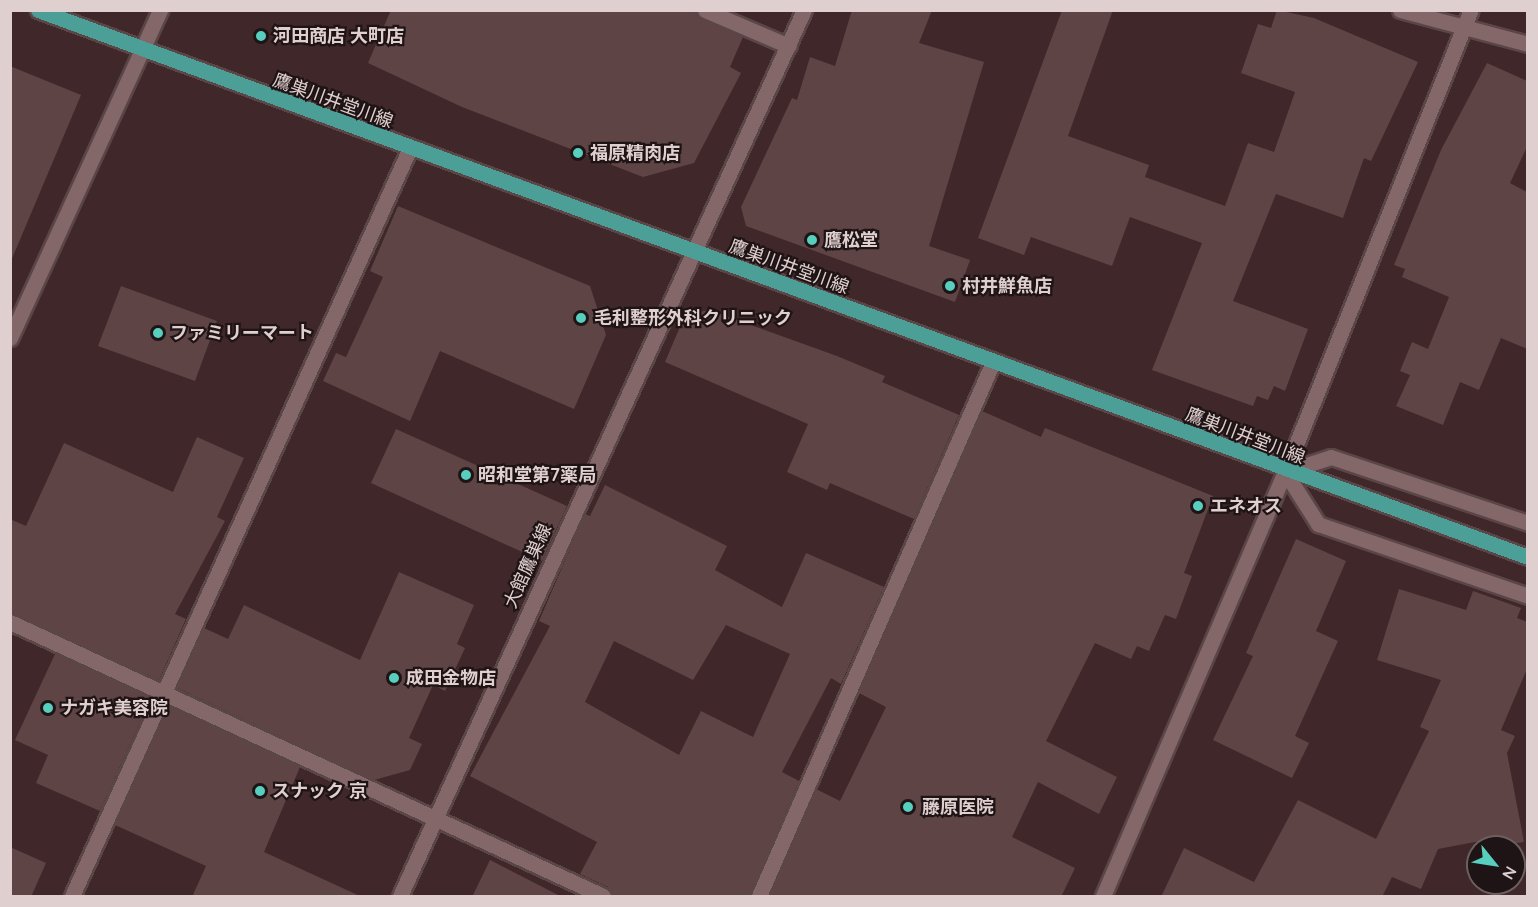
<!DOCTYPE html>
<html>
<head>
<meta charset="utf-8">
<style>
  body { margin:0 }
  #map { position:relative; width:1538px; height:907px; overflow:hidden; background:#402729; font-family:Quicksand,"Noto Sans JP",sans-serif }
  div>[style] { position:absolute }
  .building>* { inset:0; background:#5f4445 }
  .roads { filter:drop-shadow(2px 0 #5a4547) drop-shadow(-2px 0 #5a4547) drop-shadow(0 2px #5a4547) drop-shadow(0 -2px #5a4547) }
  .street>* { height:15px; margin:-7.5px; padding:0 7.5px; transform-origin:7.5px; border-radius:7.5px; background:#846768 }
  .secondary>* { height:15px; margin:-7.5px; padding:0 7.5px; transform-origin:7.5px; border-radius:7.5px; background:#846768 }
  .primary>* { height:15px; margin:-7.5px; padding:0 7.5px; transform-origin:7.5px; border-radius:7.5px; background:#4c9f96 }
  .dots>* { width:16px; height:16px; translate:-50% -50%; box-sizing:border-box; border:3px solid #1f1415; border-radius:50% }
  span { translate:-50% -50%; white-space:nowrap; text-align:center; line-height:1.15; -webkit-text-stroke:4.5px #1f1415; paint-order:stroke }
  .poi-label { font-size:18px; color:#e0cfcf; font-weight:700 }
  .left { translate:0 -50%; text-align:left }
  .street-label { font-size:18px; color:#e0cfcf }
  .frame { position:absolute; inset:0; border:12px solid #e0cfcf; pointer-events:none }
  .north { position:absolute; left:1466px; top:835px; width:60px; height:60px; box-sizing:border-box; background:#1f1415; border:2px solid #6c5f5f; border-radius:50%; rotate:120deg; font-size:16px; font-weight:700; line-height:24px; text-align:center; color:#e0cfcf }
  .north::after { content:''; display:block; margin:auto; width:21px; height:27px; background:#58cebf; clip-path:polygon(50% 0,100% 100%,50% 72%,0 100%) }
</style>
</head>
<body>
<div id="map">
  <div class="building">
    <i style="clip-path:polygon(391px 10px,695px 10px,701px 19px,743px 37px,730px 67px,741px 73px,694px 163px,643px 177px,462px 107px,368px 63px)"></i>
    <i style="clip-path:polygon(852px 10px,932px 10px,919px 43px,984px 62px,929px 246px,970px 260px,955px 302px,746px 226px,741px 207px,792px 98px,797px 100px,810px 57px,835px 66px)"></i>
    <i style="clip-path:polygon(1062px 10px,1113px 10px,1068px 136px,1149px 165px,1145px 177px,1225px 206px,1248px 143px,1274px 152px,1295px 92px,1241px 73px,1258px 24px,1271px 28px,1277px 10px,1314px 18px,1418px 62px,1371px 161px,1364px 158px,1343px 218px,1276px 194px,1233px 301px,1308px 329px,1285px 391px,1274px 386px,1268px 400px,1257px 396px,1253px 406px,1152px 370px,1202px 243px,1130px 217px,1112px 266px,1031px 237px,1024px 255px,978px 238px)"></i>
    <i style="clip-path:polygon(1487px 63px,1527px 81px,1527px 147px,1510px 183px,1527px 192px,1527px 349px,1501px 338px,1479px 390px,1460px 382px,1443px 425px,1396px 406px,1410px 375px,1400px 371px,1412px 342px,1428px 349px,1449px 297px,1402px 277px,1405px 269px,1394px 265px,1441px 150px)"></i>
    <i style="clip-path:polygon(10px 66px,81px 95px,11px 261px,10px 261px)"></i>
    <i style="clip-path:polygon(398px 206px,590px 286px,606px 335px,574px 409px,440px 351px,410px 421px,323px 381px,336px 353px,346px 357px,383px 277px,370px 271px)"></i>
    <i style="clip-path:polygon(121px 286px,217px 321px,195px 381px,98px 346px)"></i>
    <i style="clip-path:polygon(709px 310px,837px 356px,885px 376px,882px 382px,959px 415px,914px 519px,830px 483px,827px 490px,787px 472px,808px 424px,665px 362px,685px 315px)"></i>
    <i style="clip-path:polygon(982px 411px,1041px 437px,1045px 428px,1213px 496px,1184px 573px,1192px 576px,1176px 619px,1165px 615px,1149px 651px,1137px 646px,1131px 659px,1095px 643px,1046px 741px,1117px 777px,1099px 814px,1038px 782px,1012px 837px,1075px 868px,1061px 897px,769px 897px,816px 789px,840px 801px,886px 707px,859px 693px)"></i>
    <i style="clip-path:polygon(396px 429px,567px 506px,542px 561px,371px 483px)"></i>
    <i style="clip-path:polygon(197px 437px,244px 458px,217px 517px,225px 521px,175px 614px,186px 619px,159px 680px,10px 612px,10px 519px,26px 526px,64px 443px,173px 492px)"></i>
    <i style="clip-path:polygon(evenodd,605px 485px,727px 546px,715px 570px,782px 607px,806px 553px,884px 587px,841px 684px,831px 678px,782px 772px,799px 781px,749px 897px,613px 897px,608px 887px,580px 874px,597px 842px,470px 776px,550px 626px,539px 621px,585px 514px,590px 516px,605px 485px,726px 625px,790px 654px,753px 737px,701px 711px,679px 755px,585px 702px,614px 641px,693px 680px,726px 625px)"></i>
    <i style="clip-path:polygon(1296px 539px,1346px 561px,1316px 631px,1338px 641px,1295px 736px,1309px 743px,1292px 778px,1213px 740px,1253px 656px,1246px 653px)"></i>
    <i style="clip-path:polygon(399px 572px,474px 605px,457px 644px,465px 648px,445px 691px,433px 685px,409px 738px,422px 744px,410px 770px,374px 780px,177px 688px,204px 628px,228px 639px,244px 605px,360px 660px)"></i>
    <i style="clip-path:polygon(1399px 589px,1466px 610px,1473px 591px,1521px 608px,1517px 618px,1527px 622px,1527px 669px,1501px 730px,1515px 736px,1507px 753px,1524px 842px,1492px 847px,1491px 839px,1438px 849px,1421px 889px,1392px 877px,1382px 897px,1161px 897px,1184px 848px,1254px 882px,1298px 800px,1376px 839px,1429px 731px,1420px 727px,1441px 680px,1377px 660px)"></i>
    <i style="clip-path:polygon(55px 654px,151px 698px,100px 811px,36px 783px,48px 755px,15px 740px)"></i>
    <i style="clip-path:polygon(169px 706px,300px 767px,264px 852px,362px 897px,192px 897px,206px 866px,115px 825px)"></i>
    <i style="clip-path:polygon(10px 847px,46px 863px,31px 897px,10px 897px)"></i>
    <i style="clip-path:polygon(490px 860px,562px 897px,472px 897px)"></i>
  </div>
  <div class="roads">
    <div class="street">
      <i style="left:705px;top:10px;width:91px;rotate:23.2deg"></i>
      <i style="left:1400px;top:10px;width:132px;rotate:14.9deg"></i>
      <i style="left:10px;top:338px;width:361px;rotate:-65.4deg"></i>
      <i style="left:1285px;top:472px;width:62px;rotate:57.6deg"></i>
      <i style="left:1318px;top:524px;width:222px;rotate:18.9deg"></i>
      <i style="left:1285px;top:472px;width:48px;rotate:-18.1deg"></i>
      <i style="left:1331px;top:457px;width:208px;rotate:18.5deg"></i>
      <i style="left:10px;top:622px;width:653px;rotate:24.8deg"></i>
      <i style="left:72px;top:896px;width:819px;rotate:-65.69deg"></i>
      <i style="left:759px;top:896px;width:583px;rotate:-66.34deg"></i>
      <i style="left:1103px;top:896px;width:461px;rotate:-66.8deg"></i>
      <i style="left:1285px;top:472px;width:498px;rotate:-68.1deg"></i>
    </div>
    <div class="secondary">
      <i style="left:400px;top:896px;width:974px;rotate:-65.49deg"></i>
    </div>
    <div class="primary">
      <i style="left:38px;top:10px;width:1587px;rotate:20.16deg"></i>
    </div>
  </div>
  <div class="dots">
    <i style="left:261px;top:36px;background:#58cebf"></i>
    <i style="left:578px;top:153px;background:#58cebf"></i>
    <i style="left:812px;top:240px;background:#58cebf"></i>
    <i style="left:950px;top:286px;background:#58cebf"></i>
    <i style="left:581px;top:318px;background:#58cebf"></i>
    <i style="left:158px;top:333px;background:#58cebf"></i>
    <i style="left:466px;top:475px;background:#58cebf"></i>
    <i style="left:1198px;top:506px;background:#58cebf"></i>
    <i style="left:394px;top:678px;background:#58cebf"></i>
    <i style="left:48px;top:708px;background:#58cebf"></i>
    <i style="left:260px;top:791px;background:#58cebf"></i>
    <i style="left:908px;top:807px;background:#58cebf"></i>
  </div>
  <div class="poi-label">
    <span class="left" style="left:273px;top:36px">河田商店 大町店</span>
    <span class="left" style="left:590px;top:153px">福原精肉店</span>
    <span class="left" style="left:824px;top:240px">鷹松堂</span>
    <span class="left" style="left:962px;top:286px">村井鮮魚店</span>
    <span class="left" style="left:594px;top:318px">毛利整形外科クリニック</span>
    <span class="left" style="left:170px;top:333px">ファミリーマート</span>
    <span class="left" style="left:478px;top:475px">昭和堂第7薬局</span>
    <span class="left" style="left:1210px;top:506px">エネオス</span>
    <span class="left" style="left:406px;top:678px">成田金物店</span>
    <span class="left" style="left:60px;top:708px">ナガキ美容院</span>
    <span class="left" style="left:272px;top:791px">スナック 京</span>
    <span class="left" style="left:922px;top:807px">藤原医院</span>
  </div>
  <div class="street-label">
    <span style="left:333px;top:101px;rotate:20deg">鷹巣川井堂川線</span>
    <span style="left:789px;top:267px;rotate:20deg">鷹巣川井堂川線</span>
    <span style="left:1245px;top:436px;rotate:21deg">鷹巣川井堂川線</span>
    <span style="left:528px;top:566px;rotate:-66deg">大館鷹巣線</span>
  </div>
  <div class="frame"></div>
  <div class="north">N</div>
</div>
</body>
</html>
